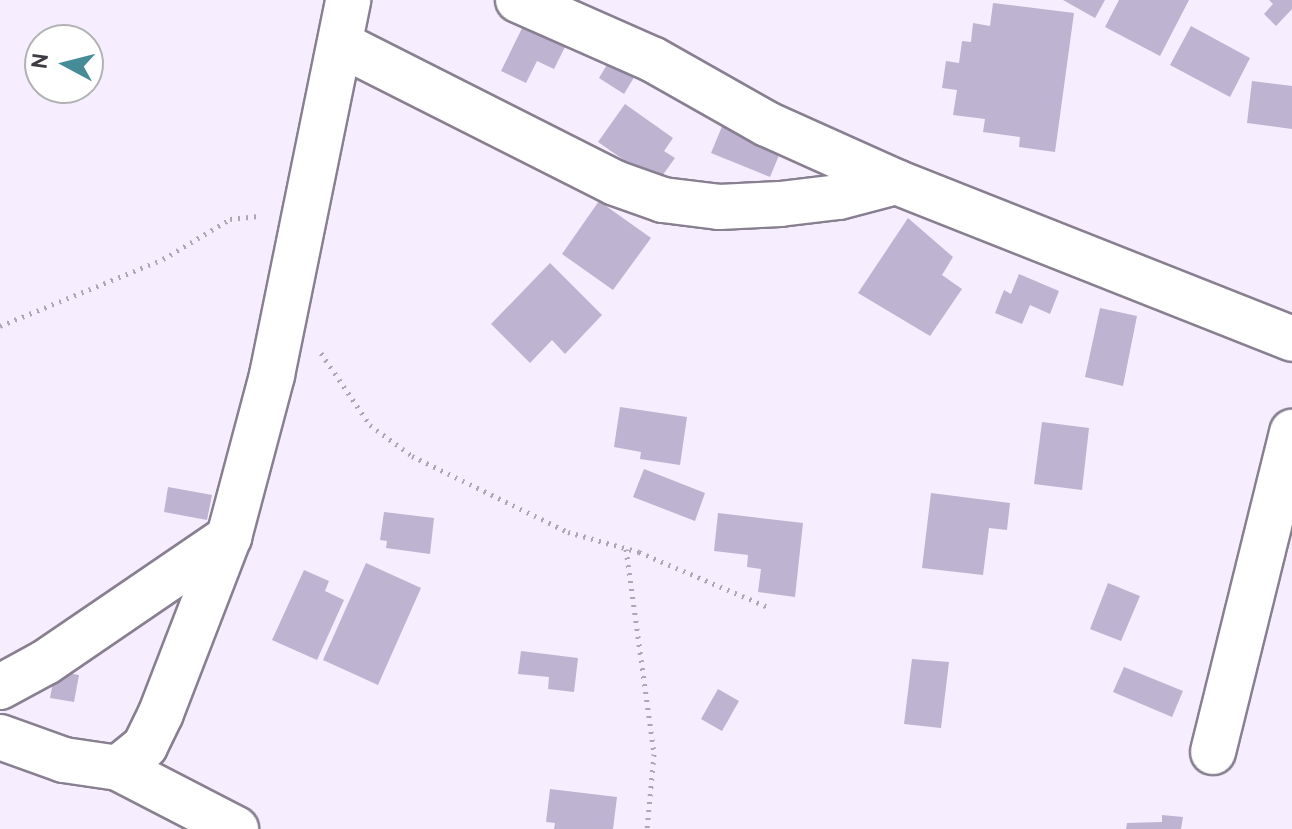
<!DOCTYPE html>
<html>
<head>
<meta charset="utf-8">
<style>
  body { margin:0 }
  #map { position:relative; width:1292px; height:829px; overflow:hidden; background:#f6eefe; font-family:Overpass,sans-serif }
  div>[style] { position:absolute }
  .building>* { inset:0; background:#beb3d0 }
  .path>* { height:5px; margin-top:-2.5px; transform-origin:0; background:repeating-linear-gradient(90deg,#ada7b4 0 2px,transparent 0 8px) }
  .roads { filter:drop-shadow(2px 0 #887f91) drop-shadow(-2px 0 #887f91) drop-shadow(0 2px #887f91) drop-shadow(0 -2px #887f91) }
  .minor>* { height:44px; margin:-22px; padding:0 22px; transform-origin:22px; border-radius:22px; background:#fff }
  span { translate:-50% -50%; white-space:nowrap; text-align:center; line-height:1.15; -webkit-text-stroke:6px #fff; paint-order:stroke }
  .north { position:absolute; left:24px; top:24px; width:80px; height:80px; box-sizing:border-box; background:#fff; border:2px solid #b2b1b4; border-radius:50%; rotate:277deg; font-size:22px; font-weight:700; line-height:32px; text-align:center; color:#3f3b43 }
  .north::after { content:''; display:block; margin:auto; width:28px; height:36px; background:#468c97; clip-path:polygon(50% 0,100% 100%,50% 72%,0 100%) }
</style>
</head>
<body>
<div id="map">
  <div class="building">
    <i style="clip-path:polygon(1063px 0,1105px 0,1095px 18px)"></i>
    <i style="clip-path:polygon(1119px 0,1189px 0,1160px 56px,1105px 27px)"></i>
    <i style="clip-path:polygon(1269px 0,1292px 0,1292px 9px,1276px 26px,1264px 14px,1273px 4px)"></i>
    <i style="clip-path:polygon(993px 3px,1074px 13px,1055px 152px,1019px 147px,1020px 137px,983px 132px,985px 119px,953px 115px,957px 90px,942px 88px,946px 61px,959px 63px,962px 41px,971px 42px,973px 23px,990px 26px)"></i>
    <i style="clip-path:polygon(526px 20px,568px 41px,554px 69px,537px 61px,526px 83px,501px 71px)"></i>
    <i style="clip-path:polygon(1191px 26px,1250px 58px,1230px 97px,1170px 65px)"></i>
    <i style="clip-path:polygon(617px 48px,642px 64px,624px 94px,599px 78px)"></i>
    <i style="clip-path:polygon(1252px 81px,1292px 86px,1292px 129px,1247px 123px)"></i>
    <i style="clip-path:polygon(625px 104px,673px 138px,664px 151px,675px 158px,657px 183px,598px 142px)"></i>
    <i style="clip-path:polygon(723px 124px,782px 148px,770px 177px,711px 153px)"></i>
    <i style="clip-path:polygon(599px 201px,651px 238px,613px 290px,562px 254px)"></i>
    <i style="clip-path:polygon(908px 218px,953px 257px,942px 275px,962px 289px,930px 336px,858px 293px)"></i>
    <i style="clip-path:polygon(550px 263px,602px 315px,565px 354px,552px 340px,530px 363px,491px 324px)"></i>
    <i style="clip-path:polygon(1019px 274px,1059px 291px,1050px 314px,1030px 305px,1022px 324px,995px 313px,1004px 290px,1011px 294px)"></i>
    <i style="clip-path:polygon(1100px 308px,1137px 316px,1123px 386px,1085px 377px)"></i>
    <i style="clip-path:polygon(620px 407px,687px 417px,680px 465px,640px 459px,641px 452px,614px 447px)"></i>
    <i style="clip-path:polygon(1042px 422px,1089px 428px,1082px 490px,1034px 484px)"></i>
    <i style="clip-path:polygon(644px 469px,705px 493px,695px 521px,633px 497px)"></i>
    <i style="clip-path:polygon(168px 487px,212px 495px,207px 520px,164px 512px)"></i>
    <i style="clip-path:polygon(931px 493px,1010px 503px,1007px 530px,989px 528px,983px 575px,922px 568px)"></i>
    <i style="clip-path:polygon(384px 512px,434px 518px,430px 554px,386px 548px,387px 541px,380px 540px)"></i>
    <i style="clip-path:polygon(718px 513px,803px 523px,795px 597px,758px 592px,761px 569px,747px 567px,748px 555px,714px 551px)"></i>
    <i style="clip-path:polygon(366px 563px,421px 588px,378px 685px,323px 660px)"></i>
    <i style="clip-path:polygon(304px 570px,329px 581px,325px 591px,344px 600px,317px 660px,272px 640px)"></i>
    <i style="clip-path:polygon(1108px 583px,1140px 596px,1121px 641px,1090px 629px)"></i>
    <i style="clip-path:polygon(521px 651px,578px 658px,574px 692px,548px 689px,549px 677px,518px 674px)"></i>
    <i style="clip-path:polygon(912px 659px,949px 662px,941px 728px,904px 724px)"></i>
    <i style="clip-path:polygon(1124px 667px,1183px 691px,1172px 717px,1113px 692px)"></i>
    <i style="clip-path:polygon(55px 671px,79px 675px,74px 702px,50px 698px)"></i>
    <i style="clip-path:polygon(718px 689px,739px 701px,722px 731px,701px 719px)"></i>
    <i style="clip-path:polygon(550px 789px,617px 797px,613px 829px,554px 829px,555px 823px,546px 822px)"></i>
    <i style="clip-path:polygon(1162px 815px,1183px 817px,1181px 829px,1126px 829px,1127px 823px,1162px 822px)"></i>
  </div>
  <div class="path">
    <i style="left:0;top:326px;width:176px;rotate:-22.3deg"></i>
    <i style="left:163px;top:259px;width:78px;rotate:-30.8deg"></i>
    <i style="left:230px;top:219px;width:29px;rotate:-6deg"></i>
    <i style="left:321px;top:353px;width:87px;rotate:55.8deg"></i>
    <i style="left:370px;top:425px;width:52px;rotate:36.4deg"></i>
    <i style="left:412px;top:456px;width:174px;rotate:26deg"></i>
    <i style="left:568px;top:532px;width:74px;rotate:15.7deg"></i>
    <i style="left:639px;top:552px;width:142px;rotate:23.1deg"></i>
    <i style="left:626px;top:549px;width:207px;rotate:82.2deg"></i>
    <i style="left:654px;top:754px;width:75px;rotate:95.3deg"></i>
  </div>
  <div class="roads">
    <div class="minor">
      <i style="left:518px;top:0;width:146px;rotate:23.8deg"></i>
      <i style="left:652px;top:59px;width:132px;rotate:29.5deg"></i>
      <i style="left:767px;top:124px;width:141px;rotate:24.2deg"></i>
      <i style="left:896px;top:182px;width:426px;rotate:21.6deg"></i>
      <i style="left:340px;top:44px;width:308px;rotate:26.8deg"></i>
      <i style="left:615px;top:183px;width:51px;rotate:19.5deg"></i>
      <i style="left:663px;top:200px;width:56px;rotate:7.1deg"></i>
      <i style="left:719px;top:207px;width:61px;rotate:-2.8deg"></i>
      <i style="left:780px;top:204px;width:59px;rotate:-6.8deg"></i>
      <i style="left:839px;top:197px;width:59px;rotate:-14.7deg"></i>
      <i style="left:0;top:687px;width:52px;rotate:-28.5deg"></i>
      <i style="left:46px;top:662px;width:222px;rotate:-34.3deg"></i>
      <i style="left:0;top:737px;width:68px;rotate:19.8deg"></i>
      <i style="left:64px;top:760px;width:55px;rotate:8.4deg"></i>
      <i style="left:118px;top:768px;width:35px;rotate:-39deg"></i>
      <i style="left:145px;top:746px;width:37px;rotate:-64deg"></i>
      <i style="left:161px;top:713px;width:189px;rotate:-68.9deg"></i>
      <i style="left:229px;top:537px;width:168px;rotate:-75.1deg"></i>
      <i style="left:272px;top:375px;width:383px;rotate:-78.5deg"></i>
      <i style="left:1213px;top:752px;width:330px;rotate:-76.1deg"></i>
      <i style="left:118px;top:768px;width:133px;rotate:27.3deg"></i>
    </div>
  </div>
  <div class="north">N</div>
</div>
</body>
</html>
